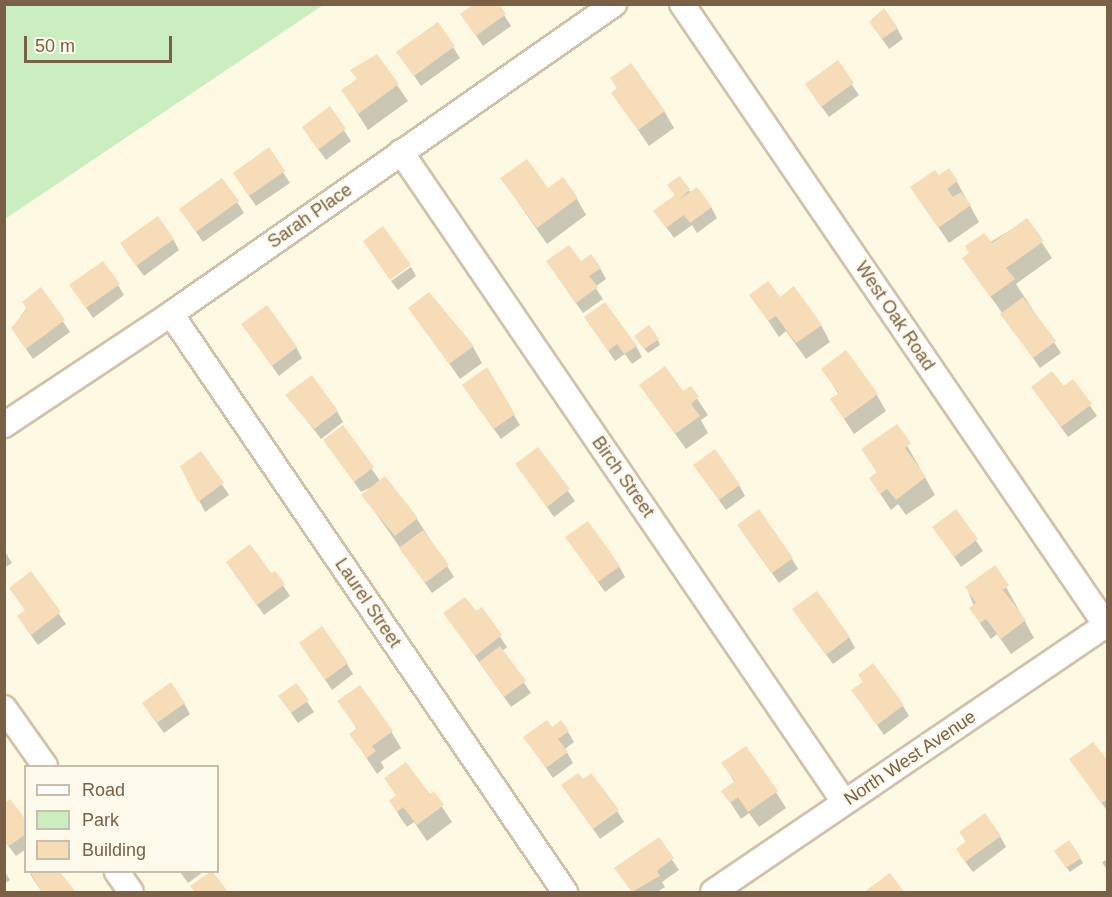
<!DOCTYPE html>
<html>
<head>
<meta charset="utf-8">
<style>
  body { margin:0 }
  #map { position:relative; width:1112px; height:897px; overflow:hidden; background:#fef9e3; font-family:Helvetica,sans-serif }
  div>[style] { position:absolute }
  .green>* { inset:0; background:#cbeec0 }
  .shadow>* { inset:0; background:#0003 }
  .building>* { inset:0; background:#f7dcb8 }
  .roads { filter:drop-shadow(2px 0 #d1c1a8) drop-shadow(-2px 0 #d1c1a8) drop-shadow(0 2px #d1c1a8) drop-shadow(0 -2px #d1c1a8) }
  .minor>* { height:24px; margin:-12px; padding:0 12px; transform-origin:12px; border-radius:12px; background:#fff }
  span { translate:-50% -50%; white-space:nowrap; text-align:center; line-height:1.15; -webkit-text-stroke:5px #fffbec; paint-order:stroke }
  .street-label { font-size:18px; color:#7a6146 }
  .frame { position:absolute; inset:0; border:6px solid #7a6146; pointer-events:none }
  .legend { position:absolute; left:24px; top:765px; width:195px; height:108px; box-sizing:border-box; background:#fffbec; border:2px solid #cabdaa; margin:0; padding:8px 10px; list-style:none; font-size:18px; color:#7a6146 }
  .legend li { display:flex; align-items:center; gap:12px; height:30px }
  .legend b { width:30px; border:2px solid #cabdaa }
  .scale { position:absolute; left:24px; top:36px; width:148px; height:27px; box-sizing:border-box; border:3px solid #7a6146; border-top:0; padding-left:8px; font-size:18px; line-height:21px; white-space:nowrap; color:#7a6146; -webkit-text-stroke:4px #fffbec; paint-order:stroke }
</style>
</head>
<body>
<div id="map">
  <div class="green">
    <i style="clip-path:polygon(5px 4px,323px 4px,323px 5px,5px 219px)"></i>
  </div>
  <div class="shadow">
    <i style="clip-path:polygon(497px 4px,511px 26px,483px 46px,462px 15px)"></i>
    <i style="clip-path:polygon(871px 23px,897px 28px,903px 39px,889px 49px)"></i>
    <i style="clip-path:polygon(438px 24px,460px 58px,421px 86px,398px 52px)"></i>
    <i style="clip-path:polygon(377px 56px,408px 101px,368px 130px,343px 91px,358px 80px)"></i>
    <i style="clip-path:polygon(837px 63px,859px 95px,829px 117px,813px 95px)"></i>
    <i style="clip-path:polygon(613px 93px,664px 111px,674px 128px,649px 146px)"></i>
    <i style="clip-path:polygon(329px 108px,351px 141px,326px 160px,310px 138px)"></i>
    <i style="clip-path:polygon(268px 149px,290px 183px,256px 206px,241px 184px)"></i>
    <i style="clip-path:polygon(939px 177px,957px 182px,979px 222px,949px 243px,912px 188px)"></i>
    <i style="clip-path:polygon(502px 179px,577px 199px,586px 215px,547px 244px)"></i>
    <i style="clip-path:polygon(688px 190px,711px 207px,717px 218px,697px 233px,692px 225px,674px 238px,655px 212px)"></i>
    <i style="clip-path:polygon(237px 202px,244px 213px,203px 242px,181px 210px)"></i>
    <i style="clip-path:polygon(1027px 220px,1052px 258px,1016px 284px,1061px 353px,1040px 368px,964px 258px)"></i>
    <i style="clip-path:polygon(173px 239px,179px 250px,144px 276px,128px 254px)"></i>
    <i style="clip-path:polygon(580px 263px,600px 268px,606px 279px,595px 287px,603px 299px,583px 313px,554px 272px)"></i>
    <i style="clip-path:polygon(411px 267px,416px 276px,398px 290px,391px 281px)"></i>
    <i style="clip-path:polygon(118px 285px,124px 295px,93px 318px,78px 296px)"></i>
    <i style="clip-path:polygon(41px 289px,70px 332px,33px 359px,19px 339px,20px 317px)"></i>
    <i style="clip-path:polygon(751px 295px,821px 325px,830px 342px,806px 359px,786px 331px,779px 337px)"></i>
    <i style="clip-path:polygon(410px 308px,473px 347px,482px 363px,460px 379px)"></i>
    <i style="clip-path:polygon(586px 318px,636px 346px,642px 357px,632px 364px,625px 354px,615px 361px)"></i>
    <i style="clip-path:polygon(250px 335px,296px 347px,302px 358px,279px 376px)"></i>
    <i style="clip-path:polygon(658px 340px,660px 345px,648px 353px,639px 342px)"></i>
    <i style="clip-path:polygon(487px 369px,520px 425px,501px 439px,470px 396px)"></i>
    <i style="clip-path:polygon(823px 369px,877px 395px,886px 411px,854px 434px,832px 400px,839px 395px)"></i>
    <i style="clip-path:polygon(1073px 381px,1097px 416px,1068px 437px,1040px 398px)"></i>
    <i style="clip-path:polygon(641px 386px,683px 393px,690px 388px,708px 415px,701px 420px,708px 433px,686px 449px)"></i>
    <i style="clip-path:polygon(287px 395px,337px 411px,343px 422px,321px 439px)"></i>
    <i style="clip-path:polygon(896px 426px,935px 495px,906px 515px,898px 504px,891px 510px,881px 495px,871px 479px,878px 474px,863px 450px)"></i>
    <i style="clip-path:polygon(343px 428px,380px 481px,417px 519px,454px 577px,432px 593px,363px 495px,374px 486px,361px 492px,325px 441px)"></i>
    <i style="clip-path:polygon(538px 449px,575px 501px,554px 517px,517px 465px)"></i>
    <i style="clip-path:polygon(201px 453px,229px 495px,205px 512px,182px 467px)"></i>
    <i style="clip-path:polygon(702px 476px,739px 485px,745px 496px,726px 510px)"></i>
    <i style="clip-path:polygon(956px 511px,983px 551px,961px 567px,934px 527px)"></i>
    <i style="clip-path:polygon(745px 536px,792px 559px,798px 569px,779px 583px)"></i>
    <i style="clip-path:polygon(574px 548px,619px 566px,625px 577px,605px 592px)"></i>
    <i style="clip-path:polygon(4px 550px,12px 563px,4px 568px)"></i>
    <i style="clip-path:polygon(995px 567px,1034px 638px,1011px 654px,997px 634px,991px 639px,981px 625px,967px 588px)"></i>
    <i style="clip-path:polygon(234px 573px,275px 573px,290px 596px,264px 615px)"></i>
    <i style="clip-path:polygon(31px 574px,66px 624px,38px 645px,25px 627px,26px 611px,10px 588px)"></i>
    <i style="clip-path:polygon(481px 609px,507px 647px,502px 651px,531px 693px,511px 707px,452px 624px)"></i>
    <i style="clip-path:polygon(801px 621px,849px 637px,855px 648px,833px 664px)"></i>
    <i style="clip-path:polygon(301px 644px,347px 664px,353px 674px,332px 690px)"></i>
    <i style="clip-path:polygon(296px 685px,314px 712px,298px 723px,280px 697px)"></i>
    <i style="clip-path:polygon(339px 701px,391px 731px,401px 748px,381px 762px,384px 768px,377px 774px,351px 734px,357px 729px)"></i>
    <i style="clip-path:polygon(860px 701px,903px 706px,909px 716px,884px 735px)"></i>
    <i style="clip-path:polygon(184px 703px,190px 714px,164px 733px,150px 714px)"></i>
    <i style="clip-path:polygon(552px 729px,568px 732px,574px 742px,565px 749px,573px 763px,553px 778px,525px 738px)"></i>
    <i style="clip-path:polygon(723px 763px,776px 792px,786px 808px,759px 827px,749px 813px,741px 819px,723px 791px,735px 783px)"></i>
    <i style="clip-path:polygon(1108px 764px,1108px 812px,1078px 770px)"></i>
    <i style="clip-path:polygon(386px 778px,429px 796px,433px 793px,452px 822px,427px 841px,414px 822px,407px 827px,400px 817px,391px 801px,397px 797px)"></i>
    <i style="clip-path:polygon(563px 786px,617px 811px,624px 822px,600px 839px)"></i>
    <i style="clip-path:polygon(26px 823px,26px 849px,16px 856px,4px 840px)"></i>
    <i style="clip-path:polygon(961px 833px,1000px 836px,1006px 847px,973px 872px,964px 860px,967px 843px)"></i>
    <i style="clip-path:polygon(658px 839px,679px 870px,662px 882px,665px 887px,657px 892px,632px 892px,616px 869px)"></i>
    <i style="clip-path:polygon(1058px 856px,1080px 858px,1083px 863px,1070px 872px)"></i>
    <i style="clip-path:polygon(1108px 859px,1108px 872px,1102px 862px)"></i>
    <i style="clip-path:polygon(4px 870px,10px 880px,4px 884px)"></i>
    <i style="clip-path:polygon(32px 872px,58px 872px,74px 892px,42px 892px,30px 874px)"></i>
    <i style="clip-path:polygon(180px 872px,203px 872px,188px 883px)"></i>
  </div>
  <div class="building">
    <i style="clip-path:polygon(474px 4px,499px 4px,506px 14px,476px 36px,460px 14px)"></i>
    <i style="clip-path:polygon(884px 8px,898px 28px,882px 39px,869px 22px)"></i>
    <i style="clip-path:polygon(438px 22px,455px 46px,414px 76px,396px 52px)"></i>
    <i style="clip-path:polygon(377px 54px,399px 84px,358px 114px,341px 90px,357px 79px,350px 70px)"></i>
    <i style="clip-path:polygon(838px 60px,854px 83px,821px 107px,805px 84px)"></i>
    <i style="clip-path:polygon(631px 63px,665px 111px,638px 130px,611px 93px,617px 88px,610px 78px)"></i>
    <i style="clip-path:polygon(330px 106px,346px 129px,318px 150px,302px 127px)"></i>
    <i style="clip-path:polygon(269px 147px,285px 171px,249px 196px,233px 173px)"></i>
    <i style="clip-path:polygon(527px 159px,548px 188px,563px 177px,578px 198px,537px 228px,500px 178px)"></i>
    <i style="clip-path:polygon(949px 168px,958px 181px,947px 189px,953px 197px,961px 192px,971px 205px,938px 228px,910px 187px,935px 170px,939px 175px)"></i>
    <i style="clip-path:polygon(679px 176px,690px 189px,679px 200px,697px 187px,712px 207px,690px 223px,684px 215px,666px 228px,653px 211px,675px 195px,667px 185px)"></i>
    <i style="clip-path:polygon(222px 178px,239px 201px,196px 232px,179px 209px)"></i>
    <i style="clip-path:polygon(158px 216px,174px 239px,136px 266px,120px 243px)"></i>
    <i style="clip-path:polygon(1027px 218px,1044px 241px,1006px 268px,1015px 279px,990px 297px,962px 258px,969px 253px,965px 246px,984px 233px,992px 243px)"></i>
    <i style="clip-path:polygon(383px 226px,411px 265px,390px 280px,363px 241px)"></i>
    <i style="clip-path:polygon(569px 245px,581px 261px,591px 254px,601px 268px,589px 276px,598px 287px,576px 303px,546px 261px)"></i>
    <i style="clip-path:polygon(103px 261px,120px 284px,86px 308px,69px 285px)"></i>
    <i style="clip-path:polygon(768px 281px,780px 297px,794px 286px,822px 325px,796px 343px,776px 316px,768px 321px,749px 295px)"></i>
    <i style="clip-path:polygon(41px 287px,65px 320px,26px 349px,11px 328px,27px 309px,22px 302px)"></i>
    <i style="clip-path:polygon(429px 292px,474px 346px,449px 364px,408px 308px)"></i>
    <i style="clip-path:polygon(1023px 297px,1056px 341px,1033px 358px,1000px 314px)"></i>
    <i style="clip-path:polygon(605px 302px,637px 346px,624px 354px,617px 344px,608px 351px,584px 317px)"></i>
    <i style="clip-path:polygon(267px 305px,297px 347px,272px 366px,241px 324px)"></i>
    <i style="clip-path:polygon(649px 325px,659px 339px,644px 349px,634px 336px)"></i>
    <i style="clip-path:polygon(846px 350px,878px 394px,844px 419px,830px 399px,839px 393px,821px 369px)"></i>
    <i style="clip-path:polygon(665px 366px,683px 391px,691px 386px,699px 397px,691px 404px,700px 416px,675px 434px,639px 385px)"></i>
    <i style="clip-path:polygon(487px 367px,515px 414px,494px 429px,462px 385px)"></i>
    <i style="clip-path:polygon(1052px 371px,1064px 386px,1073px 379px,1092px 404px,1061px 427px,1031px 387px)"></i>
    <i style="clip-path:polygon(312px 375px,338px 411px,314px 429px,285px 395px)"></i>
    <i style="clip-path:polygon(897px 424px,911px 443px,905px 448px,926px 477px,896px 500px,887px 489px,880px 494px,869px 478px,877px 472px,861px 449px)"></i>
    <i style="clip-path:polygon(343px 425px,374px 467px,354px 482px,323px 440px)"></i>
    <i style="clip-path:polygon(538px 447px,570px 489px,547px 507px,515px 464px)"></i>
    <i style="clip-path:polygon(715px 449px,740px 485px,719px 500px,693px 465px)"></i>
    <i style="clip-path:polygon(201px 451px,224px 483px,198px 502px,180px 466px)"></i>
    <i style="clip-path:polygon(385px 476px,418px 518px,395px 536px,361px 495px)"></i>
    <i style="clip-path:polygon(759px 509px,793px 558px,772px 573px,737px 525px)"></i>
    <i style="clip-path:polygon(956px 509px,978px 539px,954px 557px,932px 527px)"></i>
    <i style="clip-path:polygon(588px 521px,620px 566px,598px 582px,565px 537px)"></i>
    <i style="clip-path:polygon(423px 530px,449px 565px,425px 583px,399px 548px)"></i>
    <i style="clip-path:polygon(250px 544px,271px 573px,275px 571px,285px 584px,257px 605px,226px 562px)"></i>
    <i style="clip-path:polygon(995px 565px,1009px 585px,1003px 590px,1026px 620px,1001px 639px,986px 619px,980px 623px,969px 608px,976px 603px,965px 587px)"></i>
    <i style="clip-path:polygon(31px 571px,61px 612px,31px 635px,17px 616px,25px 610px,9px 588px)"></i>
    <i style="clip-path:polygon(817px 591px,850px 637px,826px 655px,792px 609px)"></i>
    <i style="clip-path:polygon(465px 597px,476px 611px,482px 607px,502px 635px,475px 656px,443px 613px)"></i>
    <i style="clip-path:polygon(322px 626px,348px 663px,325px 680px,299px 643px)"></i>
    <i style="clip-path:polygon(500px 646px,526px 681px,504px 697px,479px 662px)"></i>
    <i style="clip-path:polygon(873px 663px,904px 705px,877px 725px,851px 690px,863px 682px,858px 675px)"></i>
    <i style="clip-path:polygon(171px 682px,185px 703px,157px 723px,142px 703px)"></i>
    <i style="clip-path:polygon(296px 683px,309px 700px,291px 713px,278px 696px)"></i>
    <i style="clip-path:polygon(360px 685px,393px 731px,372px 746px,376px 751px,367px 758px,349px 734px,357px 728px,337px 701px)"></i>
    <i style="clip-path:polygon(547px 720px,552px 727px,561px 720px,569px 731px,558px 739px,568px 752px,546px 768px,523px 737px)"></i>
    <i style="clip-path:polygon(1093px 742px,1108px 761px,1108px 799px,1101px 803px,1069px 759px)"></i>
    <i style="clip-path:polygon(746px 746px,778px 791px,748px 812px,738px 797px,730px 803px,721px 791px,735px 781px,721px 763px)"></i>
    <i style="clip-path:polygon(406px 762px,430px 794px,434px 791px,444px 805px,417px 825px,403px 807px,397px 812px,389px 801px,396px 795px,384px 778px)"></i>
    <i style="clip-path:polygon(578px 773px,583px 779px,591px 773px,619px 810px,593px 829px,561px 785px)"></i>
    <i style="clip-path:polygon(10px 799px,26px 820px,26px 834px,9px 846px,4px 840px,4px 804px)"></i>
    <i style="clip-path:polygon(985px 813px,1001px 836px,965px 862px,956px 849px,966px 841px,959px 832px)"></i>
    <i style="clip-path:polygon(659px 837px,674px 858px,657px 871px,660px 876px,632px 892px,614px 868px)"></i>
    <i style="clip-path:polygon(1069px 840px,1081px 858px,1066px 868px,1054px 851px)"></i>
    <i style="clip-path:polygon(30px 872px,60px 872px,76px 892px,42px 892px)"></i>
    <i style="clip-path:polygon(210px 872px,213px 872px,228px 892px,195px 892px,190px 886px)"></i>
    <i style="clip-path:polygon(890px 873px,904px 892px,864px 892px)"></i>
  </div>
  <div class="roads">
    <div class="minor">
      <i style="left:682px;top:4px;width:756px;rotate:55.68deg"></i>
      <i style="left:401px;top:152px;width:787px;rotate:55.72deg"></i>
      <i style="left:171px;top:314px;width:700px;rotate:55.72deg"></i>
      <i style="left:4px;top:425px;width:201px;rotate:-33.6deg"></i>
      <i style="left:171px;top:314px;width:541px;rotate:-34.98deg"></i>
      <i style="left:4px;top:708px;width:71px;rotate:54.7deg"></i>
      <i style="left:117px;top:872px;width:24px;rotate:55deg"></i>
      <i style="left:713px;top:892px;width:477px;rotate:-34.2deg"></i>
    </div>
  </div>
  <div class="street-label">
    <span style="left:310px;top:216px;rotate:-35deg">Sarah Place</span>
    <span style="left:895px;top:316px;rotate:56deg">West Oak Road</span>
    <span style="left:623px;top:477px;rotate:55deg">Birch Street</span>
    <span style="left:368px;top:603px;rotate:56deg">Laurel Street</span>
    <span style="left:910px;top:758px;rotate:-34deg">North West Avenue</span>
  </div>
  <div class="frame"></div>
  <ul class="legend">
  <li><b style="height:8px;background:#fff"></b>Road</li>
  <li><b style="height:16px;background:#cbeec0"></b>Park</li>
  <li><b style="height:16px;background:#f7dcb8"></b>Building</li>
  </ul>
  <div class="scale">50 m</div>
</div>
</body>
</html>
